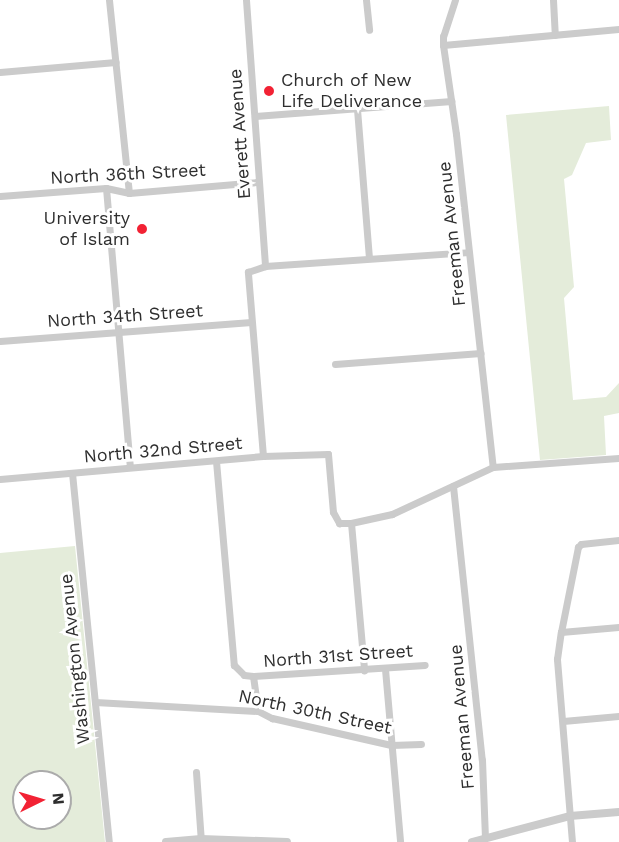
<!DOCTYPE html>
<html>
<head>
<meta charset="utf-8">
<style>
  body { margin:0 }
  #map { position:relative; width:619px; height:842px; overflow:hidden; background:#fff; font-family:"Work Sans",sans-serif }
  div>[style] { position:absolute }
  .green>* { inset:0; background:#e4ecda }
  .minor>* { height:7px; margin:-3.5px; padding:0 3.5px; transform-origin:3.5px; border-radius:3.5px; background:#cbcbcb }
  .tertiary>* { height:8px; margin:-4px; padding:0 4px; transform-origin:4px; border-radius:4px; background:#cbcbcb }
  .dots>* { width:16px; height:16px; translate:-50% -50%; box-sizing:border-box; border:3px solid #fff; border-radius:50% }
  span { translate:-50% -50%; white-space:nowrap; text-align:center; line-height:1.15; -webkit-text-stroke:6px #fff; paint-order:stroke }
  .poi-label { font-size:18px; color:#2e2e2e }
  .left { translate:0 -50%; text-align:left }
  .right { translate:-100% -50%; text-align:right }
  .street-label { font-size:18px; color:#2e2e2e }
  .north { position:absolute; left:12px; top:770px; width:60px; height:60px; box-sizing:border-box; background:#fff; border:2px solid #ababab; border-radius:50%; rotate:85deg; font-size:16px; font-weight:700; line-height:24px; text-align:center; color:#2e2e2e }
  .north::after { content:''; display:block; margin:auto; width:21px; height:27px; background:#f22234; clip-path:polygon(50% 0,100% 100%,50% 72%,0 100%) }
</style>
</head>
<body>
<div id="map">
  <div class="green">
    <i style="clip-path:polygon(609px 106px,611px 140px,586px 143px,572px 175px,564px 179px,574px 287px,564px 298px,573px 400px,606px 397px,619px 383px,619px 413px,604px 416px,606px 455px,540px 460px,506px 115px)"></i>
    <i style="clip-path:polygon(evenodd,75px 546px,105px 842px,0 842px,0 553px,75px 546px,24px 782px,60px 782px,60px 818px,24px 818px,24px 782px)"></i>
  </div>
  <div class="minor">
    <i style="left:109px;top:0;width:194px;rotate:84.1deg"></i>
    <i style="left:246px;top:0;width:267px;rotate:85.9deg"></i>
    <i style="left:366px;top:0;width:30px;rotate:84deg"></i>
    <i style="left:455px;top:0;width:38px;rotate:108deg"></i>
    <i style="left:443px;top:36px;width:9px;rotate:90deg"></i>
    <i style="left:443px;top:45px;width:90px;rotate:81.7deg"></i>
    <i style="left:456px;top:134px;width:335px;rotate:83.7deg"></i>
    <i style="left:553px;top:0;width:35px;rotate:87deg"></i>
    <i style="left:443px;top:45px;width:177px;rotate:-5.2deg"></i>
    <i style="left:0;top:72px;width:116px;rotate:-4.9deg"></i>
    <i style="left:357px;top:109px;width:149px;rotate:85.4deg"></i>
    <i style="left:255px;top:116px;width:197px;rotate:-4.4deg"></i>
    <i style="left:106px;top:188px;width:280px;rotate:85.1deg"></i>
    <i style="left:0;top:196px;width:106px;rotate:-4.3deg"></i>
    <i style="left:106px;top:188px;width:24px;rotate:12deg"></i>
    <i style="left:129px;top:193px;width:129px;rotate:-4.9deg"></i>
    <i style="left:0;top:341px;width:252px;rotate:-4.3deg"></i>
    <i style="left:335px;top:364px;width:146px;rotate:-4.3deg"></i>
    <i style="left:263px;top:456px;width:185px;rotate:-94.7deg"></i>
    <i style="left:248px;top:272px;width:18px;rotate:-19deg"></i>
    <i style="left:265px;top:266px;width:204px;rotate:-3.9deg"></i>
    <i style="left:216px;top:461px;width:205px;rotate:85deg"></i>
    <i style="left:234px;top:665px;width:14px;rotate:45deg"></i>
    <i style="left:244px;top:675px;width:9px;rotate:6deg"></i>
    <i style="left:253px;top:676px;width:35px;rotate:82deg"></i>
    <i style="left:72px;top:473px;width:371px;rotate:84.3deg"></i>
    <i style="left:0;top:479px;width:264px;rotate:-5deg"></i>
    <i style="left:263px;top:456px;width:65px;rotate:-1.8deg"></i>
    <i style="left:328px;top:454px;width:58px;rotate:85.1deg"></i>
    <i style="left:333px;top:512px;width:13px;rotate:61deg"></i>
    <i style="left:339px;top:523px;width:12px"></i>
    <i style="left:351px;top:523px;width:42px;rotate:-12.4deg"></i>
    <i style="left:392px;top:514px;width:111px;rotate:-25deg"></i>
    <i style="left:493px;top:467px;width:126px;rotate:-4.1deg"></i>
    <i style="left:453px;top:486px;width:276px;rotate:84deg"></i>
    <i style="left:482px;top:760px;width:78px;rotate:87.8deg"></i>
    <i style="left:351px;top:523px;width:148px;rotate:84.9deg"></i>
    <i style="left:561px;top:632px;width:58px;rotate:-4.9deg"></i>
    <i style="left:385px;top:669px;width:174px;rotate:85deg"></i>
    <i style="left:253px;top:676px;width:172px;rotate:-3.7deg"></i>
    <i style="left:95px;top:702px;width:163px;rotate:3.2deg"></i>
    <i style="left:258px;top:711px;width:16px;rotate:27deg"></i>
    <i style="left:272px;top:718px;width:122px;rotate:12.8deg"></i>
    <i style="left:391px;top:745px;width:30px;rotate:-2deg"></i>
    <i style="left:563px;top:721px;width:56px;rotate:-5.1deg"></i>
    <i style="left:196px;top:772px;width:70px;rotate:85.9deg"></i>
    <i style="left:572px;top:842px;width:184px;rotate:-94.7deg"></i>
    <i style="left:557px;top:659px;width:27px;rotate:-82deg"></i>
    <i style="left:561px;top:632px;width:87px;rotate:-78.7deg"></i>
    <i style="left:578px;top:547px;width:4px;rotate:-45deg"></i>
    <i style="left:581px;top:544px;width:38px;rotate:-6deg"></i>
  </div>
  <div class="tertiary">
    <i style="left:166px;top:842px;width:35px;rotate:-5deg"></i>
    <i style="left:201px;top:839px;width:86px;rotate:2deg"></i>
    <i style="left:472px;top:842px;width:101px;rotate:-14.9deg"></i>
    <i style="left:570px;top:816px;width:49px;rotate:-4.7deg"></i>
  </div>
  <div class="dots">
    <i style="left:269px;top:91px;background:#f22234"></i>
    <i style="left:142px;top:229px;background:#f22234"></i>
  </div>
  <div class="poi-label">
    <span class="left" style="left:281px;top:91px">Church of New<br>Life Deliverance</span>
    <span class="right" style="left:130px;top:229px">University<br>of Islam</span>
  </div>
  <div class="street-label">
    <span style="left:240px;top:134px;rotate:-94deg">Everett Avenue</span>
    <span style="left:128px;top:174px;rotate:-3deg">North 36th Street</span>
    <span style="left:452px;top:234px;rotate:-96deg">Freeman Avenue</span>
    <span style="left:125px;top:316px;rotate:-4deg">North 34th Street</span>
    <span style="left:163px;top:450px;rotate:-5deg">North 32nd Street</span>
    <span style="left:338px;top:656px;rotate:-4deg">North 31st Street</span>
    <span style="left:75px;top:659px;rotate:-96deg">Washington Avenue</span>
    <span style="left:315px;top:712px;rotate:12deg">North 30th Street</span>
    <span style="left:462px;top:717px;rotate:-95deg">Freeman Avenue</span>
  </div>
  <div class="north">N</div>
</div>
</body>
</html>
